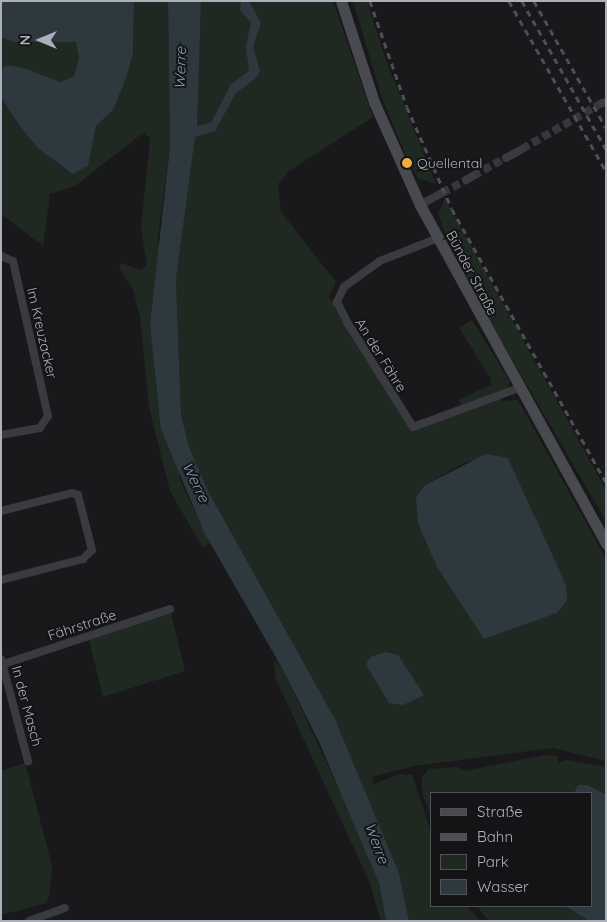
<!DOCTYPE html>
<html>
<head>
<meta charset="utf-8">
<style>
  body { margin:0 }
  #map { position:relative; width:607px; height:922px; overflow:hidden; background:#19191b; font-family:Quicksand,sans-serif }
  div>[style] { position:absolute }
  .green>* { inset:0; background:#202921 }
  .water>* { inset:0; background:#2e383f }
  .minor-tunnel>* { height:8px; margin-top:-4px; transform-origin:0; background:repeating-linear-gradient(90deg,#36373b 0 8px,transparent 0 12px) }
  .minor>* { height:8px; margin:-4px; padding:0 4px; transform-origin:4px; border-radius:4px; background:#3a3b40 }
  .secondary>* { height:11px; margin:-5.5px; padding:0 5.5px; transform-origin:5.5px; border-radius:5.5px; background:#484a50 }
  .rail>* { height:2.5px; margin-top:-1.25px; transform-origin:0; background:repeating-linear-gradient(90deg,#4d4f55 0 6px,transparent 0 11px) }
  .dots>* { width:14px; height:14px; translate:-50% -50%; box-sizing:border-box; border:2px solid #141416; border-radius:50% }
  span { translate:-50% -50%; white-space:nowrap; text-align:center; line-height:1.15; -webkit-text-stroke:4px #141416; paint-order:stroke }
  .poi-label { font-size:14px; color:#abb0ba }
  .left { translate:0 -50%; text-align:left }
  .street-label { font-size:14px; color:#abb0ba }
  .water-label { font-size:15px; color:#839fb5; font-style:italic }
  .frame { position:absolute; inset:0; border:2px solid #abb0ba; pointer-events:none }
  .legend { position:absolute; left:430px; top:792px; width:162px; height:115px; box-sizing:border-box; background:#141416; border:1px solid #505258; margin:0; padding:6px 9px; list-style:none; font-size:15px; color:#abb0ba }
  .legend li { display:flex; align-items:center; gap:10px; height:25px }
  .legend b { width:25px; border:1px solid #505258 }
  .north { position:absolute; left:15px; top:15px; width:50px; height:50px; -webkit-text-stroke:4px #141416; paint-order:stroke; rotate:270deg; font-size:14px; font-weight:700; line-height:20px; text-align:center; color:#abb0ba }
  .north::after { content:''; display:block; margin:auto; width:18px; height:22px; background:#abb0ba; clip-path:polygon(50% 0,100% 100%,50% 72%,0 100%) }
</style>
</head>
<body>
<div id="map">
  <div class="green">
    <i style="clip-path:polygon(134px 1px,168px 1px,170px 147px,158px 236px,180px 480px,210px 543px,203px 548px,170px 491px,149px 407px,140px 317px,133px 290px,119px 268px,121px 263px,140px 270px,147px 265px,141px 228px,150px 139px,144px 132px,75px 186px,50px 194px,43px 246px,1px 214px,1px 96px,19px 125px,57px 164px,72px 174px,88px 166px,96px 126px,113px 110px,133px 54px)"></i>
    <i style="clip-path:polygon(evenodd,201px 1px,333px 1px,373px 117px,289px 171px,278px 184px,281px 212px,336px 282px,329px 297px,410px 427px,466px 411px,458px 400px,491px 385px,491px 379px,459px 328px,472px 320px,510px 382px,500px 401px,518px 400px,606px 559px,606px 761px,553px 748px,413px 766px,372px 777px,374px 784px,400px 774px,412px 775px,431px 833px,431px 906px,467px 906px,480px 921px,409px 921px,399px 873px,335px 719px,208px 491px,189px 447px,181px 415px,176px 279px,196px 126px,201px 1px,508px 458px,535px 517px,557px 613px,484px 639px,416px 497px,425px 485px,465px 462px,508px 458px)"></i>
    <i style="clip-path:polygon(353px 1px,367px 1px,386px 61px,436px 184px,418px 178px,410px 166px,382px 98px)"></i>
    <i style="clip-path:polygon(1px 37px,14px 42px,76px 41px,79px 58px,74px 76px,60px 82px,24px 68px,5px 65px,1px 72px)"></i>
    <i style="clip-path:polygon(445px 199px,606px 490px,606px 521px,484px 311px,444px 230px,438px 213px)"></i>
    <i style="clip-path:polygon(171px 613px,185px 671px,103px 697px,89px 640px)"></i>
    <i style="clip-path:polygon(274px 660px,282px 668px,355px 823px,379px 883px,386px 921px,381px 921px,369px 881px,275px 677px)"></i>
    <i style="clip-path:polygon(545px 755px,557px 756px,558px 763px,566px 760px,606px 767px,606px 795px,588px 785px,578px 785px,574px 793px,431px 793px,431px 816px,422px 793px,422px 777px,429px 769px,458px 767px,464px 771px)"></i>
    <i style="clip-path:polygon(25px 763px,52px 865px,50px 892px,47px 903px,1px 915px,1px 771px)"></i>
    <i style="clip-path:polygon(477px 906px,565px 906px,589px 921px,489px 921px)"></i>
  </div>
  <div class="water">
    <i style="clip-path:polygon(1px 1px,134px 1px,133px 53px,126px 78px,113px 110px,96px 126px,88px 166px,72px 174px,38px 148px,19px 125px,1px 97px,1px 72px,5px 65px,24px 68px,60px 82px,74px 76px,79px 58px,76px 42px,14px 42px,1px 37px)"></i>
    <i style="clip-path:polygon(168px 1px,201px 1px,197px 126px,211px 123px,231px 84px,249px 71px,246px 47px,251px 22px,240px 10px,241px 1px,249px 1px,261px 23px,253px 47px,260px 71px,256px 78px,236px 93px,215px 131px,195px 137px,176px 279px,181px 415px,189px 447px,208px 491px,335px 719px,399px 873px,409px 921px,386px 921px,379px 883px,319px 742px,282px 668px,204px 532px,161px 429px,150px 324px,170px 147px)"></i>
    <i style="clip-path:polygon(486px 454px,508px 458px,566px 585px,567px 600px,557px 613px,484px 639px,437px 567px,418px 523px,416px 497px,425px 485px)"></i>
    <i style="clip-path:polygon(386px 652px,398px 655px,424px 695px,403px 705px,389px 703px,366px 665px,370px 657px)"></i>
    <i style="clip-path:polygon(578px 785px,588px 785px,606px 795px,606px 921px,589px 921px,565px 906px,591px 906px,591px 793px,574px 793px)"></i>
  </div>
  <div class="minor-tunnel">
    <i style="left:522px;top:149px;width:92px;rotate:-29.9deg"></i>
    <i style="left:473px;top:176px;width:38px;rotate:-29deg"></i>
    <i style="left:442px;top:193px;width:27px;rotate:-28deg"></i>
  </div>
  <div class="minor">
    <i style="left:602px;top:103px;width:4px;rotate:-14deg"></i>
    <i style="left:506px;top:158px;width:18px;rotate:-29deg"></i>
    <i style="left:466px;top:180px;width:8px;rotate:-30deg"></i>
    <i style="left:420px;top:205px;width:25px;rotate:-29deg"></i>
    <i style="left:436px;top:239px;width:60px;rotate:158.6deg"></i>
    <i style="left:380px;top:261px;width:44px;rotate:144.2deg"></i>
    <i style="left:344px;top:287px;width:17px;rotate:115deg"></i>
    <i style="left:337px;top:302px;width:22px;rotate:63deg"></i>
    <i style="left:347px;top:322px;width:124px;rotate:57.8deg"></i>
    <i style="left:413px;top:427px;width:113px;rotate:-20.2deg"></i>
    <i style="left:1px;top:256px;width:13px;rotate:23deg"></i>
    <i style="left:13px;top:261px;width:159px;rotate:77.3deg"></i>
    <i style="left:48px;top:416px;width:14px;rotate:124deg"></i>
    <i style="left:40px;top:428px;width:40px;rotate:170deg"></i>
    <i style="left:1px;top:511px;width:73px;rotate:-14.2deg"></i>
    <i style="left:72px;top:493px;width:6px;rotate:18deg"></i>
    <i style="left:78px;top:495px;width:57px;rotate:75.7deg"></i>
    <i style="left:92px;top:550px;width:13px;rotate:135deg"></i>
    <i style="left:83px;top:559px;width:85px;rotate:165.6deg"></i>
    <i style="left:1px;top:659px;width:106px;rotate:75.2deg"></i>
    <i style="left:1px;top:665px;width:178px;rotate:-18.3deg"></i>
    <i style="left:29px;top:921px;width:38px;rotate:-20deg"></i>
  </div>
  <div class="secondary">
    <i style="left:341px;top:1px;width:106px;rotate:71.9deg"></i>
    <i style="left:374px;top:102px;width:113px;rotate:65.9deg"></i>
    <i style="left:420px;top:205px;width:387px;rotate:61.2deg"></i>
  </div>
  <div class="rail">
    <i style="left:370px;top:1px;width:112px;rotate:70.8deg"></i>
    <i style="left:407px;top:107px;width:111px;rotate:66.2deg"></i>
    <i style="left:452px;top:209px;width:313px;rotate:60.6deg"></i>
    <i style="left:509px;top:1px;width:196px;rotate:60.3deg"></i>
    <i style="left:522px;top:1px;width:170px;rotate:60.4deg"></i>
    <i style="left:534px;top:1px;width:146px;rotate:60.4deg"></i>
  </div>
  <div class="dots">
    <i style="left:407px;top:163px;background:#f1ac3a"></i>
  </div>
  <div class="poi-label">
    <span class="left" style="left:417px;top:163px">Quellental</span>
  </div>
  <div class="street-label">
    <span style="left:472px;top:273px;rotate:62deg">Bünder Straße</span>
    <span style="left:42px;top:333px;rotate:77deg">Im Kreuzacker</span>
    <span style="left:381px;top:355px;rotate:58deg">An der Fähre</span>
    <span style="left:82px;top:625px;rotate:-18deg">Fährstraße</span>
    <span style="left:27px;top:706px;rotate:75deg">In der Masch</span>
  </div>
  <div class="water-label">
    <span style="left:180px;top:68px;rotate:-88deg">Werre</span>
    <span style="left:196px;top:482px;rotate:64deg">Werre</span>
    <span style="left:377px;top:843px;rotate:69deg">Werre</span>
  </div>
  <div class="frame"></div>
  <ul class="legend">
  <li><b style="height:6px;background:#484a50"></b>Straße</li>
  <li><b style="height:6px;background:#4d4f55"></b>Bahn</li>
  <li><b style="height:14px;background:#202921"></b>Park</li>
  <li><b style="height:14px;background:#2e383f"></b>Wasser</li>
  </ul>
  <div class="north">N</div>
</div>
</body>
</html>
